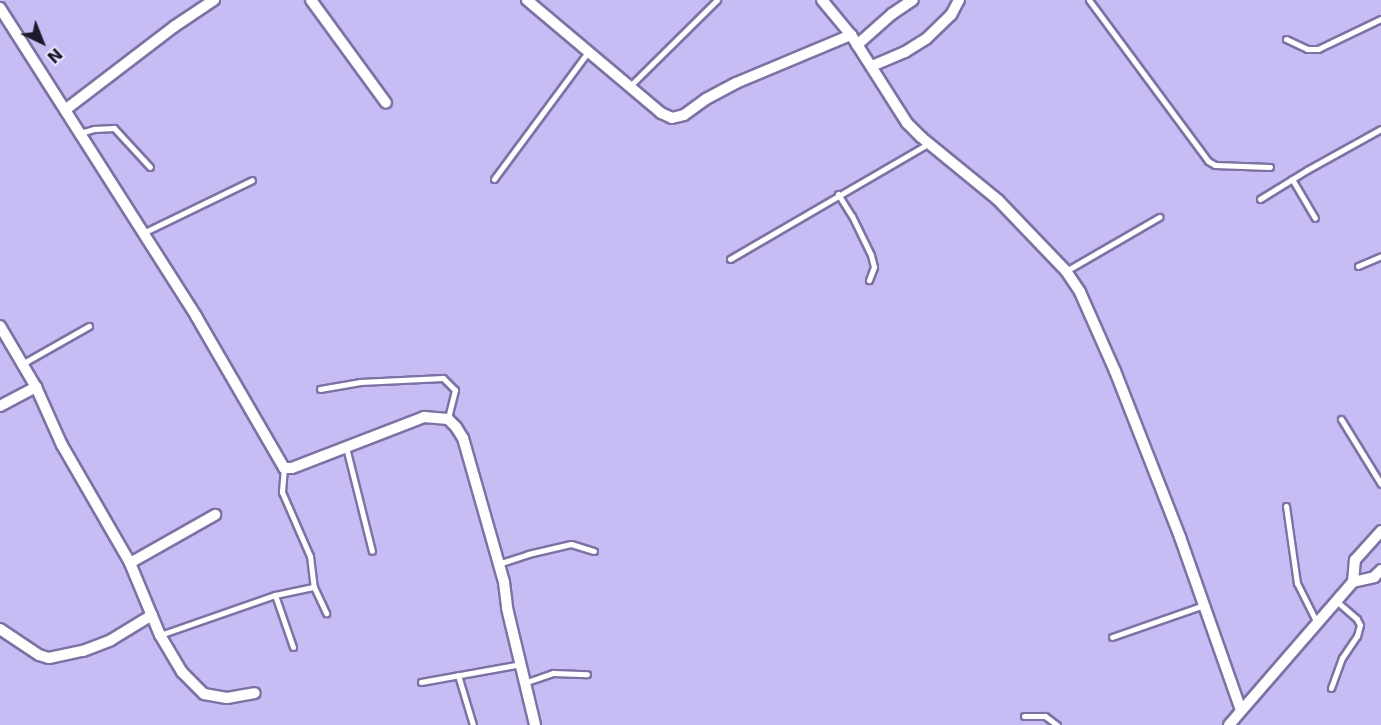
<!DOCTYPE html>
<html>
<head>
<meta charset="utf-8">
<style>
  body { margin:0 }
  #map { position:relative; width:1381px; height:725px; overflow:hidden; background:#c8bcf4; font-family:"DejaVu Sans",sans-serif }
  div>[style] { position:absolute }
  .roads { filter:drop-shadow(2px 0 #7e72a5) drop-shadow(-2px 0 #7e72a5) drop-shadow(0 2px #7e72a5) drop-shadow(0 -2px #7e72a5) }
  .lane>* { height:5px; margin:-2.5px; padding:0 2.5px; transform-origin:2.5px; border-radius:2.5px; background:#fff }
  .street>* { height:10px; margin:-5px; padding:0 5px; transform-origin:5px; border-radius:5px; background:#fff }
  span { translate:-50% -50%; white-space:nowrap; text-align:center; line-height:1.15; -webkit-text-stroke:4.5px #e7e2fe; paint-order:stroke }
  .north { position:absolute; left:12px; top:12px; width:60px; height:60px; -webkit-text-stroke:4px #e7e2fe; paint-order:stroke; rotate:137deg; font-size:16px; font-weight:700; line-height:24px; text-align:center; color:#1e192d }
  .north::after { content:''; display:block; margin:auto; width:21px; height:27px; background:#1e192d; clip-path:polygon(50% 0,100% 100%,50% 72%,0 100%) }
</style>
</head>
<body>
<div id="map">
  <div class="roads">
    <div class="lane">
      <i style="left:1089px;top:0;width:200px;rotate:53.5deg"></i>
      <i style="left:1208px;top:161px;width:8px;rotate:30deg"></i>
      <i style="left:1215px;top:165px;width:55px;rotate:2.1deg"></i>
      <i style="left:1286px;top:39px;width:23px;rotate:25deg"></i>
      <i style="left:1307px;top:49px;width:11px"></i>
      <i style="left:1318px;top:49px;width:70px;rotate:-25.5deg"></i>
      <i style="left:631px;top:85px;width:121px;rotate:-44.7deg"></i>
      <i style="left:80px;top:133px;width:15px;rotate:-16deg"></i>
      <i style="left:94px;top:129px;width:20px;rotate:-3deg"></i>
      <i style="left:114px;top:128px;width:53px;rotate:47.3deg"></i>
      <i style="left:494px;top:179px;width:158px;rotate:-53.5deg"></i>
      <i style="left:1292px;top:179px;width:45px;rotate:59.5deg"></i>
      <i style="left:838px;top:194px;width:26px;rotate:58deg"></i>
      <i style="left:852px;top:216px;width:43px;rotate:64deg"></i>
      <i style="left:871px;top:255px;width:12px;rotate:76deg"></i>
      <i style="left:874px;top:267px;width:14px;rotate:111deg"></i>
      <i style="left:1260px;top:199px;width:55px;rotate:-31.7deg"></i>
      <i style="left:1307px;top:170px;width:85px;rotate:-29deg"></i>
      <i style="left:143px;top:233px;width:121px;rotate:-25.9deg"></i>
      <i style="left:730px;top:259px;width:230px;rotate:-30.2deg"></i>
      <i style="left:1358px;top:266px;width:25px;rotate:-23deg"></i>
      <i style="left:1066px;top:271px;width:108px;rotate:-30.1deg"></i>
      <i style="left:22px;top:364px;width:77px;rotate:-29.6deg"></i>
      <i style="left:320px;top:389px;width:41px;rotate:-9.9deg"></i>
      <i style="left:360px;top:382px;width:83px;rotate:-2.8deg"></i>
      <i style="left:443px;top:378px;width:17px;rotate:45deg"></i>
      <i style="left:455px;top:390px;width:30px;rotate:104deg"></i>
      <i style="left:1341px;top:419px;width:76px;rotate:58.4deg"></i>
      <i style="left:346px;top:447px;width:107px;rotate:76deg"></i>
      <i style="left:284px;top:468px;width:24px;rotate:95deg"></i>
      <i style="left:282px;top:492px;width:70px;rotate:66.4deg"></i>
      <i style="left:310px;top:556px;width:31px;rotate:83deg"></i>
      <i style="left:1286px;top:506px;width:78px;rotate:81.9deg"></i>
      <i style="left:1297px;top:583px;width:45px;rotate:63.4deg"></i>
      <i style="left:498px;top:564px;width:32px;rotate:-18deg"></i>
      <i style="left:528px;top:554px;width:44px;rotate:-13.1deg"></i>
      <i style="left:571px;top:544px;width:24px;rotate:17deg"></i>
      <i style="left:275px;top:595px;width:55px;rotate:70.9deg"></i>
      <i style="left:160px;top:635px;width:122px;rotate:-19.2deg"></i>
      <i style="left:275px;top:595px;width:40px;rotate:-12deg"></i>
      <i style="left:314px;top:587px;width:29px;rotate:65deg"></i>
      <i style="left:1112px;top:637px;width:97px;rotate:-19.2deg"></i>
      <i style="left:458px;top:675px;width:52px;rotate:73.3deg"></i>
      <i style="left:421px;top:682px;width:102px;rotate:-10.2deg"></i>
      <i style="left:524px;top:683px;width:31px;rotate:-19deg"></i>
      <i style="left:553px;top:673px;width:34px;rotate:2deg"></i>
      <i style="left:1331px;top:688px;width:32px;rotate:-70deg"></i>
      <i style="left:1342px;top:658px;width:27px;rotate:-56deg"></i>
      <i style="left:1357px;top:636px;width:11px;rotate:-75deg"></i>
      <i style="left:1360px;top:625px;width:7px;rotate:-117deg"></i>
      <i style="left:1357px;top:619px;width:28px;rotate:-139deg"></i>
      <i style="left:1024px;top:716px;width:21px"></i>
      <i style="left:1045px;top:716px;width:15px;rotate:37deg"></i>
    </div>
    <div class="street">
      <i style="left:311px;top:0;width:127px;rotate:53.9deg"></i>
      <i style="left:527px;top:0;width:175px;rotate:40.1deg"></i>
      <i style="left:661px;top:113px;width:12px;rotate:24deg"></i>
      <i style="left:672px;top:118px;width:12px;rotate:-14deg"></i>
      <i style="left:684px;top:115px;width:27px;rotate:-36deg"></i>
      <i style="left:706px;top:99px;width:34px;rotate:-28deg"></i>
      <i style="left:736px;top:83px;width:125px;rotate:-22.7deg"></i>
      <i style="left:822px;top:0;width:45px;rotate:50.4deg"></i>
      <i style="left:851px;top:35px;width:104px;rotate:57.5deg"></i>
      <i style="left:907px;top:123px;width:20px;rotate:45deg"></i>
      <i style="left:921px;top:137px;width:99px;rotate:39.3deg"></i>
      <i style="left:998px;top:200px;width:98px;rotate:46.2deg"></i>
      <i style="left:1066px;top:271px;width:25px;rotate:56deg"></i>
      <i style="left:1080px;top:292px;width:86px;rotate:66.1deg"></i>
      <i style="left:1115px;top:371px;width:178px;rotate:68.6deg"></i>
      <i style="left:1180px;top:537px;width:183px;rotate:70.6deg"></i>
      <i style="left:0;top:8px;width:365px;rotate:57.5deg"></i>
      <i style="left:196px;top:316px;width:176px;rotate:59.9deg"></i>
      <i style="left:284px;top:468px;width:8px"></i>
      <i style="left:292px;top:468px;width:142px;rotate:-21.1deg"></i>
      <i style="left:424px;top:417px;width:24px;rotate:5deg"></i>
      <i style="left:448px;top:419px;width:11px;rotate:45deg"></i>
      <i style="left:456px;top:427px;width:13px;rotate:58deg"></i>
      <i style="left:463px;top:438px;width:150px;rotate:74.1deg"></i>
      <i style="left:504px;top:582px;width:26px;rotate:83deg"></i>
      <i style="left:507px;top:608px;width:120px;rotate:76.5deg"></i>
      <i style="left:857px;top:45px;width:47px;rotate:-41.5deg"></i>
      <i style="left:892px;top:14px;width:25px;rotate:-34deg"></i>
      <i style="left:872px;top:66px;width:36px;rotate:-23deg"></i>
      <i style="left:905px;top:52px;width:25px;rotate:-32deg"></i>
      <i style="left:926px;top:39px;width:35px;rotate:-44deg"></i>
      <i style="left:951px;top:15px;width:17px;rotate:-62deg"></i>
      <i style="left:65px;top:110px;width:138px;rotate:-37.4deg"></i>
      <i style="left:175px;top:26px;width:47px;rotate:-33.7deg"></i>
      <i style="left:0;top:326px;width:71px;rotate:59.5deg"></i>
      <i style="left:36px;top:387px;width:64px;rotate:65.9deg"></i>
      <i style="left:62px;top:445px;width:136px;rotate:60deg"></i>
      <i style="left:130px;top:563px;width:78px;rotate:67.4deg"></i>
      <i style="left:160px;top:635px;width:43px;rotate:59.3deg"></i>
      <i style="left:182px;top:672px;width:31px;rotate:45deg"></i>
      <i style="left:204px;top:694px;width:23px;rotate:10deg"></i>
      <i style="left:227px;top:698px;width:28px;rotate:-10deg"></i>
      <i style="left:0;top:406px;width:41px;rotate:-27.8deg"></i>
      <i style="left:130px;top:563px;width:98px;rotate:-29.5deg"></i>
      <i style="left:1353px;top:582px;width:22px;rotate:-85deg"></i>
      <i style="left:1355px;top:560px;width:39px;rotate:-48deg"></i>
      <i style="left:0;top:629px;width:47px;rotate:33.7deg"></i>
      <i style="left:39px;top:655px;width:10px;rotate:17deg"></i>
      <i style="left:49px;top:658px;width:35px;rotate:-12deg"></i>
      <i style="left:83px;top:651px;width:30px;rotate:-21deg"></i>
      <i style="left:111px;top:640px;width:48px;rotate:-31.4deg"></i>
      <i style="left:1229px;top:725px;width:189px;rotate:-49.1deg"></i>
      <i style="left:1353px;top:582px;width:22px;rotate:-13deg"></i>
      <i style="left:1374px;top:577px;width:10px;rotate:-45deg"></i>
    </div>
  </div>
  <div class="north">N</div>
</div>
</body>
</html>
